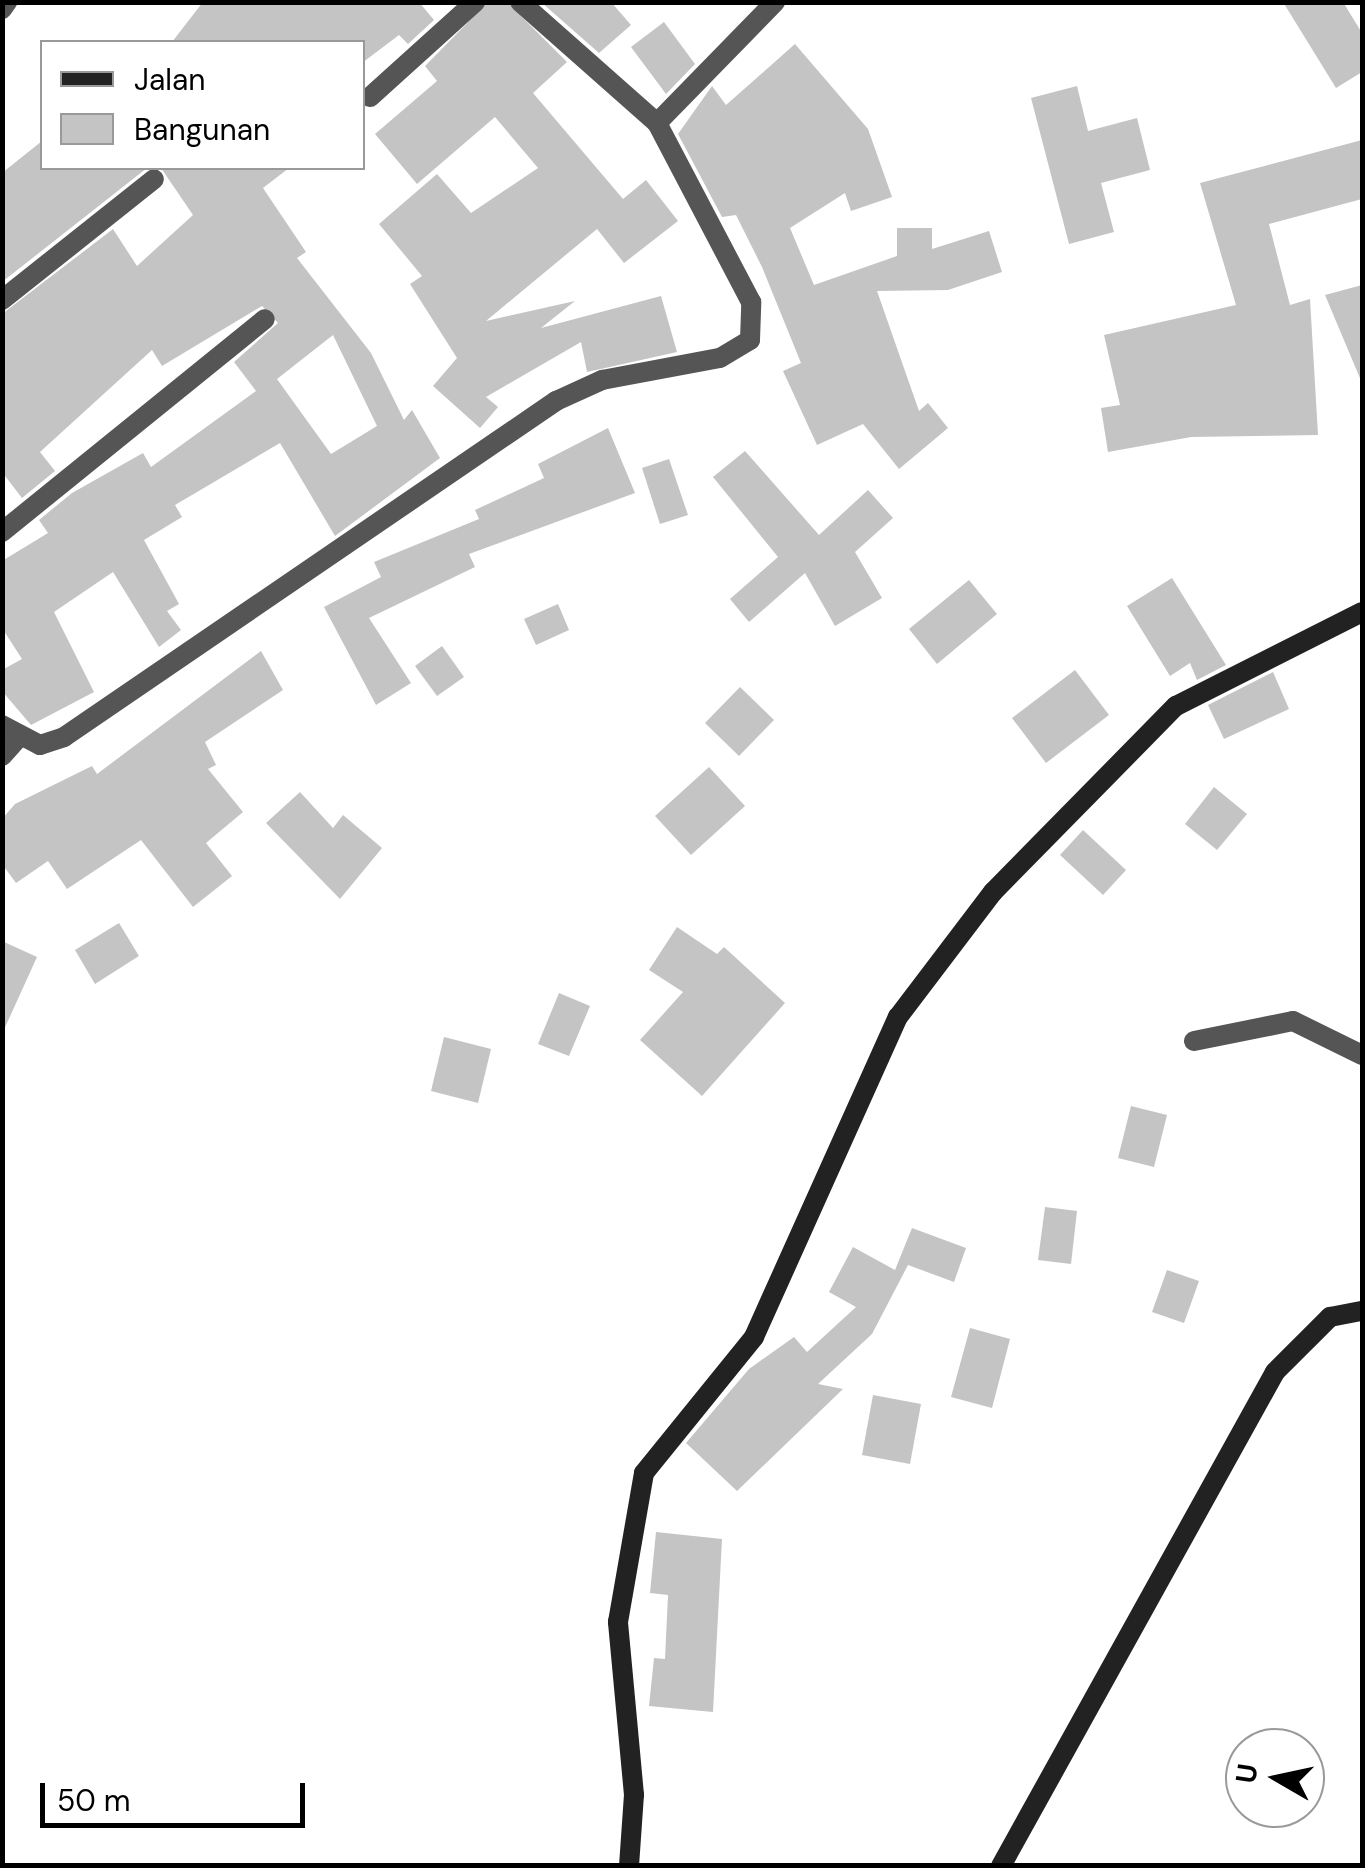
<!DOCTYPE html>
<html>
<head>
<meta charset="utf-8">
<style>
  body { margin:0 }
  #map { position:relative; width:1365px; height:1868px; overflow:hidden; background:#fff; font-family:"DM Sans",sans-serif }
  div>[style] { position:absolute }
  .building>* { inset:0; background:#c4c4c4 }
  .street>* { height:20px; margin:-10px; padding:0 10px; transform-origin:10px; border-radius:10px; background:#555 }
  .secondary>* { height:20px; margin:-10px; padding:0 10px; transform-origin:10px; border-radius:10px; background:#222 }
  span { translate:-50% -50%; white-space:nowrap; text-align:center; line-height:1.15; -webkit-text-stroke:8px #fff; paint-order:stroke }
  .frame { position:absolute; inset:0; border:5px solid #000; pointer-events:none }
  .legend { position:absolute; left:40px; top:40px; width:325px; height:130px; box-sizing:border-box; background:#fff; border:2px solid #999; margin:0; padding:12px 18px; list-style:none; font-size:30px; color:#000 }
  .legend li { display:flex; align-items:center; gap:20px; height:50px }
  .legend b { width:50px; border:2px solid #999 }
  .north { position:absolute; left:1225px; top:1728px; width:100px; height:100px; box-sizing:border-box; background:#fff; border:2px solid #999; border-radius:50%; rotate:279deg; font-size:28px; font-weight:700; line-height:40px; text-align:center; color:#000 }
  .north::after { content:''; display:block; margin:auto; width:35px; height:45px; background:#000; clip-path:polygon(50% 0,100% 100%,50% 72%,0 100%) }
  .scale { position:absolute; left:40px; top:1783px; width:265px; height:45px; box-sizing:border-box; border:5px solid #000; border-top:0; padding-left:12px; font-size:30px; line-height:35px; white-space:nowrap; color:#000; -webkit-text-stroke:8px #fff; paint-order:stroke }
</style>
</head>
<body>
<div id="map">
  <div class="building">
    <i style="clip-path:polygon(203px 2px,419px 2px,434px 20px,408px 44px,399px 35px,362px 63px,362px 42px,172px 42px)"></i>
    <i style="clip-path:polygon(488px 2px,507px 2px,567px 62px,533px 93px,623px 199px,646px 180px,678px 221px,624px 263px,597px 229px,486px 321px,575px 301px,541px 328px,661px 296px,677px 352px,587px 372px,581px 342px,486px 397px,498px 407px,480px 428px,433px 386px,457px 358px,410px 284px,422px 276px,379px 224px,437px 174px,471px 213px,538px 168px,495px 117px,417px 184px,375px 134px,437px 81px,425px 66px)"></i>
    <i style="clip-path:polygon(541px 2px,611px 2px,631px 25px,599px 53px)"></i>
    <i style="clip-path:polygon(1283px 2px,1343px 2px,1362px 33px,1362px 72px,1336px 88px)"></i>
    <i style="clip-path:polygon(664px 22px,695px 64px,666px 94px,631px 47px)"></i>
    <i style="clip-path:polygon(795px 44px,868px 129px,892px 197px,851px 211px,845px 193px,790px 228px,814px 285px,897px 256px,897px 228px,932px 228px,932px 249px,989px 231px,1002px 272px,948px 290px,877px 291px,919px 411px,928px 403px,948px 428px,899px 469px,863px 424px,817px 445px,783px 371px,801px 363px,762px 267px,736px 215px,722px 217px,678px 134px,712px 86px,726px 105px)"></i>
    <i style="clip-path:polygon(1077px 86px,1088px 131px,1137px 118px,1150px 170px,1101px 183px,1114px 232px,1069px 244px,1031px 98px)"></i>
    <i style="clip-path:polygon(1362px 140px,1362px 199px,1269px 224px,1290px 305px,1310px 299px,1318px 435px,1191px 437px,1108px 452px,1101px 408px,1120px 405px,1104px 335px,1236px 305px,1200px 183px)"></i>
    <i style="clip-path:polygon(42px 141px,42px 168px,147px 168px,2px 282px,2px 173px)"></i>
    <i style="clip-path:polygon(evenodd,161px 168px,289px 168px,263px 188px,306px 252px,297px 258px,371px 353px,404px 420px,412px 410px,440px 458px,335px 536px,280px 443px,175px 505px,182px 517px,144px 540px,179px 604px,167px 611px,181px 630px,159px 647px,113px 572px,54px 612px,94px 692px,31px 725px,2px 691px,2px 670px,22px 659px,2px 628px,2px 561px,48px 533px,39px 520px,72px 493px,143px 453px,151px 467px,256px 391px,234px 362px,278px 323px,262px 306px,162px 366px,152px 350px,40px 452px,55px 471px,22px 498px,2px 472px,2px 314px,113px 229px,137px 266px,193px 215px,161px 168px,333px 335px,377px 426px,331px 454px,277px 379px,333px 335px)"></i>
    <i style="clip-path:polygon(1362px 285px,1362px 383px,1325px 295px)"></i>
    <i style="clip-path:polygon(608px 428px,635px 493px,469px 554px,475px 567px,369px 618px,411px 683px,376px 705px,324px 607px,381px 577px,374px 562px,479px 519px,475px 510px,544px 478px,538px 464px)"></i>
    <i style="clip-path:polygon(745px 451px,819px 535px,868px 490px,893px 518px,855px 552px,882px 598px,835px 626px,805px 573px,749px 622px,730px 599px,778px 557px,713px 477px)"></i>
    <i style="clip-path:polygon(669px 459px,688px 515px,660px 524px,642px 468px)"></i>
    <i style="clip-path:polygon(1172px 578px,1226px 665px,1197px 680px,1190px 663px,1170px 676px,1127px 606px)"></i>
    <i style="clip-path:polygon(969px 580px,997px 614px,937px 664px,909px 629px)"></i>
    <i style="clip-path:polygon(558px 604px,569px 630px,536px 645px,524px 619px)"></i>
    <i style="clip-path:polygon(442px 646px,464px 677px,437px 696px,415px 666px)"></i>
    <i style="clip-path:polygon(261px 651px,283px 690px,205px 742px,216px 765px,208px 769px,243px 812px,206px 843px,232px 876px,193px 907px,141px 840px,67px 889px,48px 861px,16px 883px,2px 864px,2px 819px,15px 804px,92px 766px,97px 774px)"></i>
    <i style="clip-path:polygon(1075px 670px,1109px 715px,1046px 763px,1012px 718px)"></i>
    <i style="clip-path:polygon(1273px 672px,1289px 709px,1224px 739px,1208px 705px)"></i>
    <i style="clip-path:polygon(740px 687px,774px 720px,739px 756px,705px 723px)"></i>
    <i style="clip-path:polygon(709px 767px,745px 806px,691px 855px,655px 816px)"></i>
    <i style="clip-path:polygon(1214px 787px,1247px 814px,1217px 850px,1185px 824px)"></i>
    <i style="clip-path:polygon(300px 792px,333px 828px,343px 815px,382px 848px,340px 899px,266px 823px)"></i>
    <i style="clip-path:polygon(1083px 830px,1126px 870px,1103px 895px,1060px 855px)"></i>
    <i style="clip-path:polygon(119px 923px,139px 956px,95px 984px,75px 950px)"></i>
    <i style="clip-path:polygon(677px 927px,717px 954px,724px 947px,785px 1003px,702px 1096px,640px 1040px,683px 992px,649px 970px)"></i>
    <i style="clip-path:polygon(2px 941px,37px 957px,2px 1034px)"></i>
    <i style="clip-path:polygon(559px 993px,590px 1006px,569px 1056px,538px 1044px)"></i>
    <i style="clip-path:polygon(444px 1037px,491px 1049px,478px 1103px,431px 1091px)"></i>
    <i style="clip-path:polygon(1131px 1106px,1167px 1115px,1154px 1167px,1118px 1158px)"></i>
    <i style="clip-path:polygon(1045px 1207px,1077px 1211px,1071px 1264px,1038px 1260px)"></i>
    <i style="clip-path:polygon(912px 1228px,966px 1248px,954px 1282px,908px 1265px,872px 1334px,818px 1384px,843px 1389px,737px 1491px,686px 1443px,749px 1369px,794px 1337px,807px 1352px,856px 1307px,829px 1292px,853px 1247px,895px 1270px)"></i>
    <i style="clip-path:polygon(1167px 1270px,1199px 1281px,1184px 1323px,1152px 1312px)"></i>
    <i style="clip-path:polygon(970px 1328px,1010px 1339px,992px 1408px,951px 1397px)"></i>
    <i style="clip-path:polygon(873px 1395px,921px 1404px,910px 1464px,862px 1455px)"></i>
    <i style="clip-path:polygon(656px 1532px,722px 1539px,713px 1712px,649px 1706px,654px 1658px,665px 1659px,668px 1595px,650px 1593px)"></i>
  </div>
  <div class="street">
    <i style="left:2px;top:9px;width:9px;rotate:-54deg"></i>
    <i style="left:370px;top:97px;width:142px;rotate:-42.1deg"></i>
    <i style="left:657px;top:123px;width:169px;rotate:-45.7deg"></i>
    <i style="left:2px;top:300px;width:194px;rotate:-38.5deg"></i>
    <i style="left:2px;top:532px;width:338px;rotate:-39deg"></i>
    <i style="left:2px;top:725px;width:43px;rotate:27.8deg"></i>
    <i style="left:40px;top:745px;width:25px;rotate:-18deg"></i>
    <i style="left:64px;top:737px;width:596px;rotate:-34.33deg"></i>
    <i style="left:556px;top:401px;width:51px;rotate:-24.5deg"></i>
    <i style="left:602px;top:380px;width:120px;rotate:-10.6deg"></i>
    <i style="left:720px;top:358px;width:35px;rotate:-31deg"></i>
    <i style="left:750px;top:340px;width:38px;rotate:-88deg"></i>
    <i style="left:751px;top:302px;width:202px;rotate:-117.7deg"></i>
    <i style="left:657px;top:123px;width:183px;rotate:-138.5deg"></i>
    <i style="left:2px;top:756px;width:24px;rotate:-48deg"></i>
    <i style="left:1194px;top:1041px;width:101px;rotate:-11.4deg"></i>
    <i style="left:1293px;top:1021px;width:77px;rotate:26.2deg"></i>
  </div>
  <div class="secondary">
    <i style="left:629px;top:1866px;width:71px;rotate:-86deg"></i>
    <i style="left:634px;top:1795px;width:174px;rotate:-95.3deg"></i>
    <i style="left:618px;top:1622px;width:151px;rotate:-80.1deg"></i>
    <i style="left:644px;top:1473px;width:175px;rotate:-51deg"></i>
    <i style="left:754px;top:1337px;width:351px;rotate:-65.8deg"></i>
    <i style="left:898px;top:1017px;width:157px;rotate:-52.8deg"></i>
    <i style="left:993px;top:892px;width:261px;rotate:-45.5deg"></i>
    <i style="left:1176px;top:706px;width:208px;rotate:-26.8deg"></i>
    <i style="left:1001px;top:1866px;width:565px;rotate:-60.98deg"></i>
    <i style="left:1275px;top:1372px;width:78px;rotate:-45deg"></i>
    <i style="left:1330px;top:1317px;width:33px;rotate:-11deg"></i>
  </div>
  <div class="frame"></div>
  <ul class="legend">
  <li><b style="height:12px;background:#222"></b>Jalan</li>
  <li><b style="height:28px;background:#c4c4c4"></b>Bangunan</li>
  </ul>
  <div class="north">U</div>
  <div class="scale">50 m</div>
</div>
</body>
</html>
